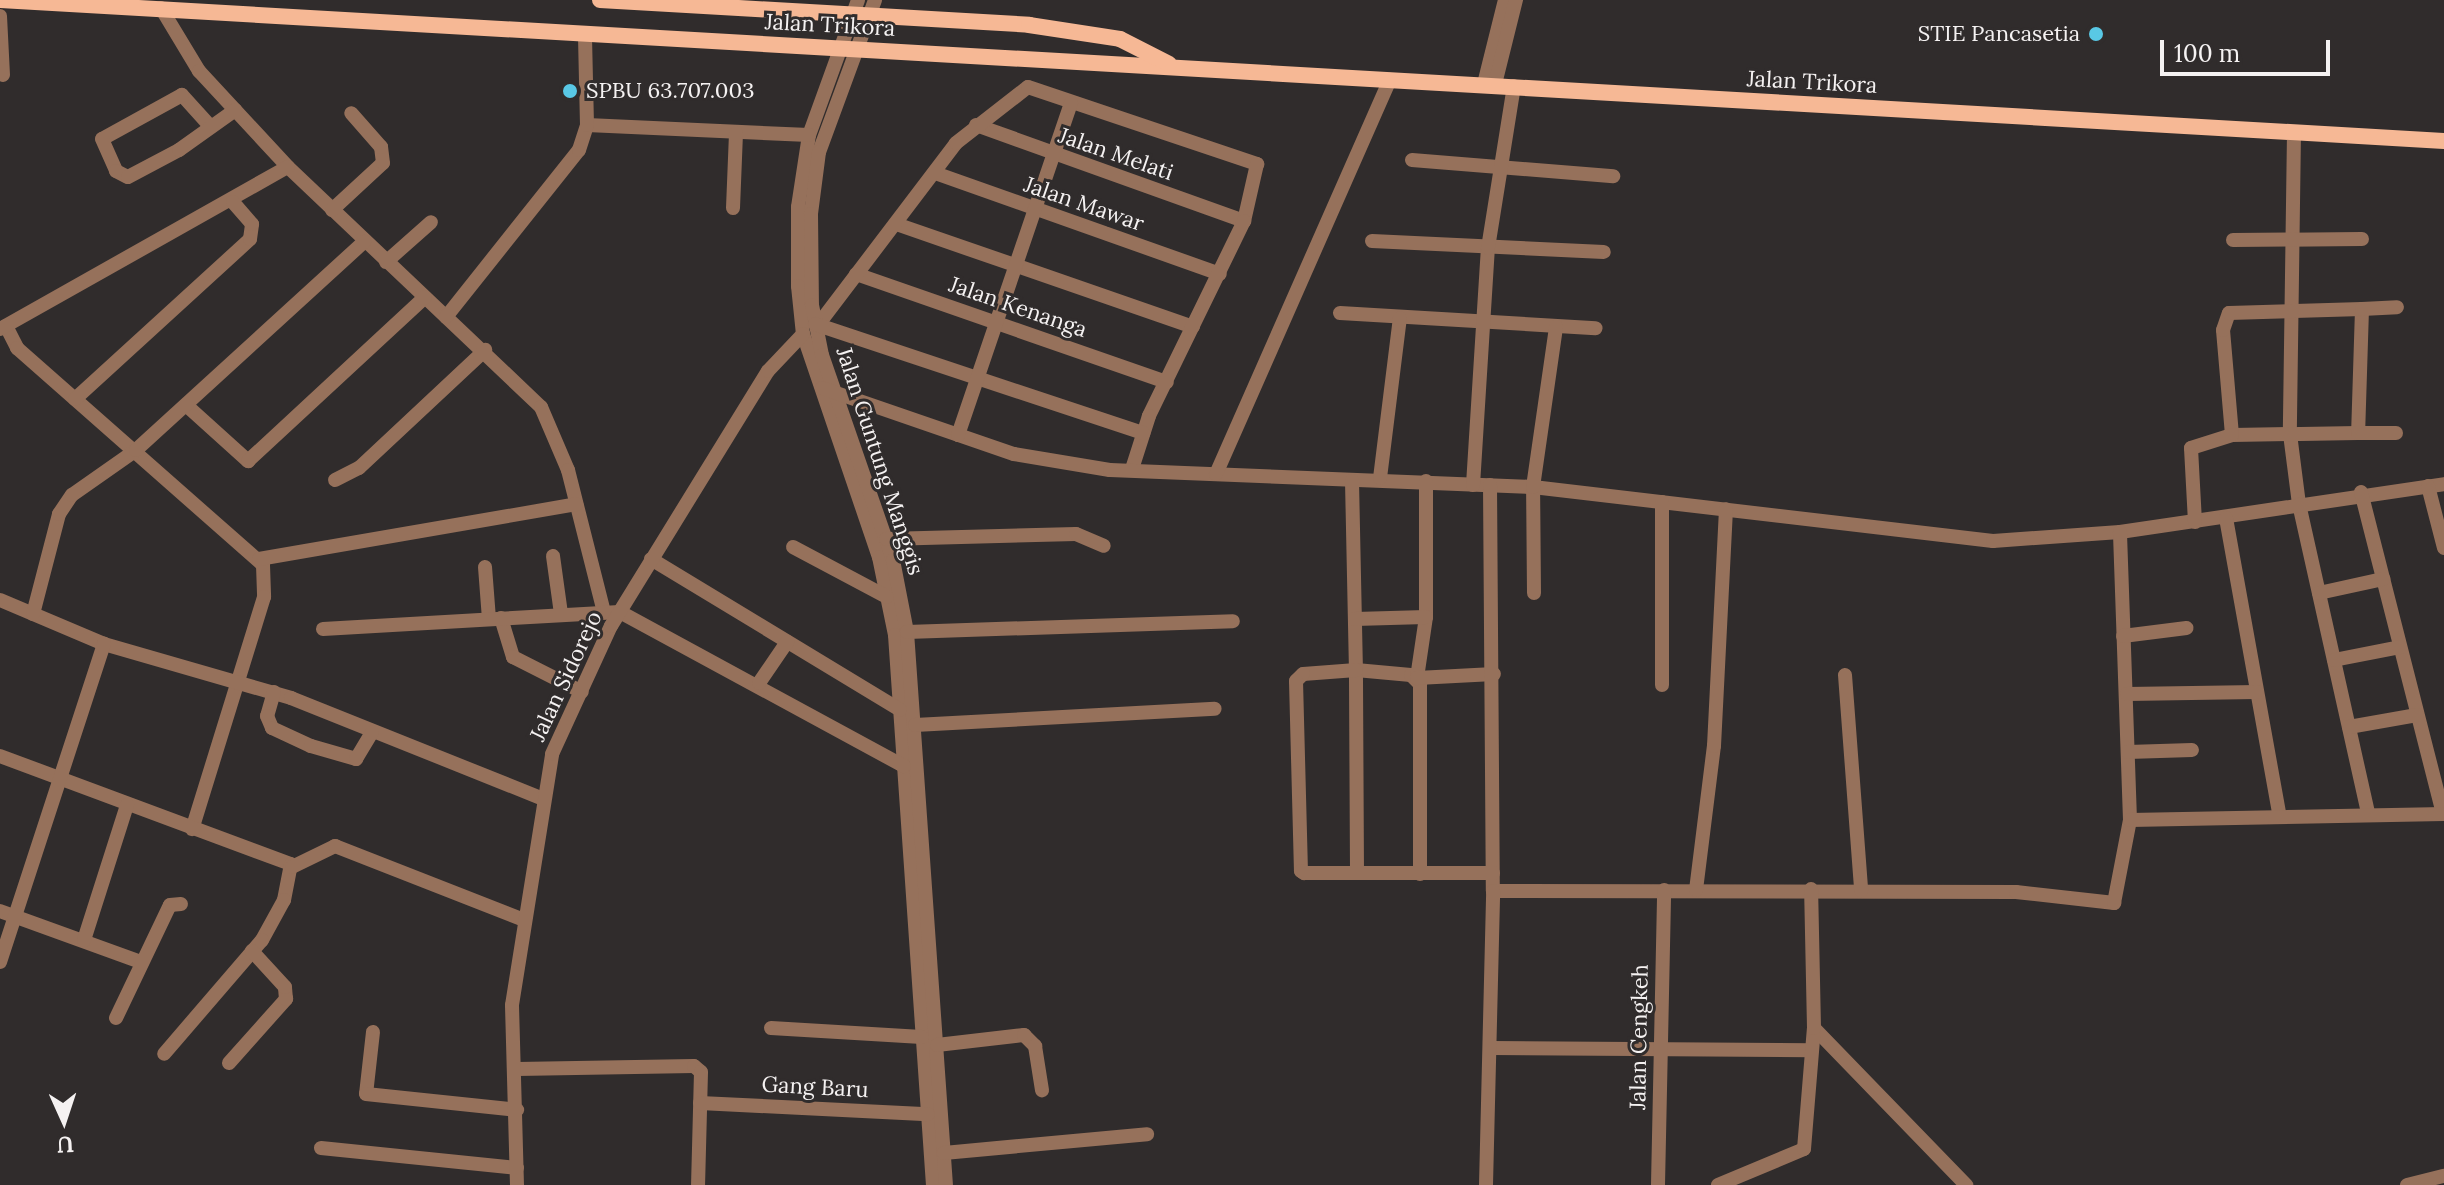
<!DOCTYPE html>
<html>
<head>
<meta charset="utf-8">
<style>
  body { margin:0 }
  #map { position:relative; width:2444px; height:1185px; overflow:hidden; background:#302c2c; font-family:Lora,serif }
  div>[style] { position:absolute }
  .minor>* { height:14px; margin:-7px; padding:0 7px; transform-origin:7px; border-radius:7px; background:#96715b }
  .major>* { height:16px; margin:-8px; padding:0 8px; transform-origin:8px; border-radius:8px; background:#f6b895 }
  .dots>* { width:22px; height:22px; translate:-50% -50%; box-sizing:border-box; border:4px solid #302c2c; border-radius:50% }
  span { translate:-50% -50%; white-space:nowrap; text-align:center; line-height:1.15; -webkit-text-stroke:6px #302c2c; paint-order:stroke }
  .street-label { font-size:22px; color:#f5f2f2 }
  .poi-label { font-size:22px; color:#f5f2f2 }
  .right { translate:-100% -50%; text-align:right }
  .left { translate:0 -50%; text-align:left }
  .north { position:absolute; left:24px; top:1081px; width:80px; height:80px; -webkit-text-stroke:6px #302c2c; paint-order:stroke; rotate:177deg; font-size:22px; font-weight:700; line-height:32px; text-align:center; color:#f5f2f2 }
  .north::after { content:''; display:block; margin:auto; width:28px; height:36px; background:#f5f2f2; clip-path:polygon(50% 0,100% 100%,50% 72%,0 100%) }
  .scale { position:absolute; left:2160px; top:40px; width:170px; height:36px; box-sizing:border-box; border:4px solid #f5f2f2; border-top:0; padding-left:10px; font-size:24px; line-height:28px; white-space:nowrap; color:#f5f2f2; -webkit-text-stroke:6px #302c2c; paint-order:stroke }
</style>
</head>
<body>
<div id="map">
  <div class="minor">
    <i style="left:858px;top:0;width:144px;rotate:109.9deg"></i>
    <i style="left:809px;top:135px;width:73px;rotate:98.7deg"></i>
    <i style="left:798px;top:207px;width:79px;rotate:90deg"></i>
    <i style="left:798px;top:286px;width:48px;rotate:84.1deg"></i>
    <i style="left:803px;top:334px;width:236px;rotate:71.2deg"></i>
    <i style="left:879px;top:557px;width:80px;rotate:78.4deg"></i>
    <i style="left:895px;top:635px;width:551px;rotate:86.05deg"></i>
    <i style="left:875px;top:0;width:162px;rotate:110.2deg"></i>
    <i style="left:819px;top:152px;width:63px;rotate:97.4deg"></i>
    <i style="left:811px;top:214px;width:91px;rotate:89.4deg"></i>
    <i style="left:812px;top:305px;width:51px;rotate:78.7deg"></i>
    <i style="left:822px;top:355px;width:217px;rotate:70.9deg"></i>
    <i style="left:893px;top:560px;width:73px;rotate:79deg"></i>
    <i style="left:907px;top:632px;width:554px;rotate:85.97deg"></i>
    <i style="left:161px;top:8px;width:74px;rotate:58.9deg"></i>
    <i style="left:199px;top:71px;width:131px;rotate:47.2deg"></i>
    <i style="left:288px;top:167px;width:349px;rotate:43.5deg"></i>
    <i style="left:541px;top:407px;width:69px;rotate:66.8deg"></i>
    <i style="left:568px;top:470px;width:146px;rotate:75.8deg"></i>
    <i style="left:0;top:16px;width:59px;rotate:87.1deg"></i>
    <i style="left:1484px;top:84px;width:87px;rotate:-76deg"></i>
    <i style="left:1495px;top:84px;width:87px;rotate:-76deg"></i>
    <i style="left:587px;top:125px;width:222px;rotate:2.6deg"></i>
    <i style="left:976px;top:125px;width:285px;rotate:19.7deg"></i>
    <i style="left:210px;top:126px;width:42px;rotate:-132.1deg"></i>
    <i style="left:182px;top:95px;width:91px;rotate:151.2deg"></i>
    <i style="left:102px;top:139px;width:35px;rotate:66deg"></i>
    <i style="left:116px;top:171px;width:13px;rotate:27deg"></i>
    <i style="left:128px;top:177px;width:58px;rotate:-27.9deg"></i>
    <i style="left:179px;top:150px;width:69px;rotate:-35.5deg"></i>
    <i style="left:2294px;top:132px;width:302px;rotate:90.8deg"></i>
    <i style="left:2290px;top:434px;width:71px;rotate:82.7deg"></i>
    <i style="left:2299px;top:504px;width:317px;rotate:77.4deg"></i>
    <i style="left:1412px;top:160px;width:202px;rotate:4.6deg"></i>
    <i style="left:935px;top:173px;width:302px;rotate:19.5deg"></i>
    <i style="left:733px;top:208px;width:75px;rotate:-87.7deg"></i>
    <i style="left:332px;top:210px;width:69px;rotate:-42.7deg"></i>
    <i style="left:383px;top:163px;width:16px;rotate:-97deg"></i>
    <i style="left:381px;top:147px;width:45px;rotate:-131.4deg"></i>
    <i style="left:899px;top:225px;width:311px;rotate:19.1deg"></i>
    <i style="left:2233px;top:240px;width:129px;rotate:-0.4deg"></i>
    <i style="left:1372px;top:241px;width:232px;rotate:2.7deg"></i>
    <i style="left:386px;top:262px;width:60px;rotate:-41.6deg"></i>
    <i style="left:856px;top:274px;width:329px;rotate:19.2deg"></i>
    <i style="left:2362px;top:309px;width:124px;rotate:91.8deg"></i>
    <i style="left:2358px;top:433px;width:126px;rotate:179.1deg"></i>
    <i style="left:2232px;top:435px;width:105px;rotate:-94.9deg"></i>
    <i style="left:2223px;top:330px;width:18px;rotate:-71deg"></i>
    <i style="left:2229px;top:313px;width:133px;rotate:-1.7deg"></i>
    <i style="left:2362px;top:309px;width:35px;rotate:-3deg"></i>
    <i style="left:1340px;top:313px;width:256px;rotate:3.4deg"></i>
    <i style="left:446px;top:317px;width:213px;rotate:-51.5deg"></i>
    <i style="left:579px;top:150px;width:26px;rotate:-72deg"></i>
    <i style="left:587px;top:125px;width:91px;rotate:-91.3deg"></i>
    <i style="left:821px;top:321px;width:223px;rotate:-52.8deg"></i>
    <i style="left:956px;top:143px;width:91px;rotate:-37.9deg"></i>
    <i style="left:1028px;top:87px;width:242px;rotate:18.6deg"></i>
    <i style="left:1257px;top:164px;width:58px;rotate:102.8deg"></i>
    <i style="left:1244px;top:221px;width:217px;rotate:116deg"></i>
    <i style="left:1149px;top:416px;width:56px;rotate:107.8deg"></i>
    <i style="left:815px;top:324px;width:346px;rotate:18.4deg"></i>
    <i style="left:6px;top:326px;width:25px;rotate:63deg"></i>
    <i style="left:17px;top:348px;width:328px;rotate:41.4deg"></i>
    <i style="left:263px;top:565px;width:32px;rotate:88deg"></i>
    <i style="left:264px;top:597px;width:243px;rotate:107.2deg"></i>
    <i style="left:0;top:329px;width:330px;rotate:-29.4deg"></i>
    <i style="left:822px;top:388px;width:203px;rotate:19deg"></i>
    <i style="left:1014px;top:454px;width:97px;rotate:9.5deg"></i>
    <i style="left:1110px;top:470px;width:423px;rotate:2.3deg"></i>
    <i style="left:1533px;top:487px;width:463px;rotate:6.7deg"></i>
    <i style="left:1993px;top:541px;width:127px;rotate:-4.1deg"></i>
    <i style="left:2120px;top:532px;width:328px;rotate:-8.4deg"></i>
    <i style="left:75px;top:399px;width:237px;rotate:-42.4deg"></i>
    <i style="left:250px;top:239px;width:15px;rotate:-82deg"></i>
    <i style="left:252px;top:224px;width:29px;rotate:-131deg"></i>
    <i style="left:186px;top:405px;width:84px;rotate:42.1deg"></i>
    <i style="left:248px;top:461px;width:241px;rotate:-42.8deg"></i>
    <i style="left:2358px;top:433px;width:38px"></i>
    <i style="left:958px;top:435px;width:351px;rotate:-71.2deg"></i>
    <i style="left:1216px;top:474px;width:431px;rotate:-66.2deg"></i>
    <i style="left:1380px;top:478px;width:161px;rotate:-82.9deg"></i>
    <i style="left:335px;top:480px;width:27px;rotate:-27deg"></i>
    <i style="left:359px;top:468px;width:173px;rotate:-43.1deg"></i>
    <i style="left:1352px;top:481px;width:189px;rotate:88.8deg"></i>
    <i style="left:1356px;top:670px;width:55px;rotate:5.2deg"></i>
    <i style="left:1411px;top:675px;width:13px;rotate:45deg"></i>
    <i style="left:1420px;top:684px;width:190px;rotate:90deg"></i>
    <i style="left:1426px;top:481px;width:136px;rotate:90deg"></i>
    <i style="left:1426px;top:617px;width:62px;rotate:98.4deg"></i>
    <i style="left:1417px;top:678px;width:77px;rotate:-3deg"></i>
    <i style="left:1473px;top:485px;width:237px;rotate:-86.4deg"></i>
    <i style="left:1488px;top:248px;width:164px;rotate:-80.9deg"></i>
    <i style="left:1490px;top:485px;width:406px;rotate:89.6deg"></i>
    <i style="left:1493px;top:891px;width:523px;rotate:0.11deg"></i>
    <i style="left:2016px;top:892px;width:99px;rotate:6.4deg"></i>
    <i style="left:2114px;top:903px;width:85px;rotate:-79.1deg"></i>
    <i style="left:2130px;top:820px;width:288px;rotate:-92deg"></i>
    <i style="left:2428px;top:486px;width:64px;rotate:75.5deg"></i>
    <i style="left:2361px;top:492px;width:332px;rotate:75.7deg"></i>
    <i style="left:2226px;top:518px;width:300px;rotate:79.8deg"></i>
    <i style="left:2195px;top:522px;width:74px;rotate:-93.1deg"></i>
    <i style="left:2191px;top:448px;width:43px;rotate:-17.6deg"></i>
    <i style="left:886px;top:539px;width:190px;rotate:-1.5deg"></i>
    <i style="left:1076px;top:534px;width:30px;rotate:23deg"></i>
    <i style="left:793px;top:547px;width:106px;rotate:28deg"></i>
    <i style="left:553px;top:556px;width:59px;rotate:82.1deg"></i>
    <i style="left:259px;top:559px;width:322px;rotate:-9.8deg"></i>
    <i style="left:651px;top:559px;width:291px;rotate:31.2deg"></i>
    <i style="left:485px;top:567px;width:52px;rotate:85.6deg"></i>
    <i style="left:1534px;top:593px;width:106px;rotate:-90.5deg"></i>
    <i style="left:1533px;top:487px;width:162px;rotate:-81.8deg"></i>
    <i style="left:2319px;top:593px;width:66px;rotate:-12.3deg"></i>
    <i style="left:0;top:600px;width:113px;rotate:22.9deg"></i>
    <i style="left:104px;top:644px;width:195px;rotate:16.1deg"></i>
    <i style="left:291px;top:698px;width:271px;rotate:21.8deg"></i>
    <i style="left:33px;top:614px;width:103px;rotate:-75.4deg"></i>
    <i style="left:59px;top:514px;width:23px;rotate:-56deg"></i>
    <i style="left:72px;top:495px;width:78px;rotate:-35.1deg"></i>
    <i style="left:136px;top:450px;width:309px;rotate:-42.4deg"></i>
    <i style="left:501px;top:618px;width:41px;rotate:72.9deg"></i>
    <i style="left:513px;top:657px;width:77px;rotate:26.9deg"></i>
    <i style="left:1355px;top:619px;width:71px;rotate:-1.6deg"></i>
    <i style="left:323px;top:629px;width:297px;rotate:-3.3deg"></i>
    <i style="left:620px;top:612px;width:323px;rotate:28.5deg"></i>
    <i style="left:907px;top:632px;width:326px;rotate:-1.9deg"></i>
    <i style="left:2123px;top:636px;width:64px;rotate:-7.2deg"></i>
    <i style="left:2334px;top:660px;width:67px;rotate:-11.1deg"></i>
    <i style="left:1845px;top:675px;width:216px;rotate:85.7deg"></i>
    <i style="left:759px;top:683px;width:50px;rotate:-55.7deg"></i>
    <i style="left:1662px;top:685px;width:183px;rotate:-90deg"></i>
    <i style="left:274px;top:692px;width:25px;rotate:106deg"></i>
    <i style="left:267px;top:716px;width:13px;rotate:67deg"></i>
    <i style="left:272px;top:728px;width:43px;rotate:24.8deg"></i>
    <i style="left:311px;top:746px;width:47px;rotate:16.1deg"></i>
    <i style="left:356px;top:759px;width:31px;rotate:-59deg"></i>
    <i style="left:2127px;top:694px;width:130px;rotate:-0.9deg"></i>
    <i style="left:915px;top:725px;width:300px;rotate:-3.1deg"></i>
    <i style="left:2349px;top:727px;width:69px;rotate:-10deg"></i>
    <i style="left:2128px;top:752px;width:64px;rotate:-1.8deg"></i>
    <i style="left:0;top:756px;width:310px;rotate:20.4deg"></i>
    <i style="left:291px;top:864px;width:37px;rotate:101deg"></i>
    <i style="left:284px;top:900px;width:46px;rotate:118.8deg"></i>
    <i style="left:262px;top:940px;width:150px;rotate:130.7deg"></i>
    <i style="left:2130px;top:820px;width:314px;rotate:-1.1deg"></i>
    <i style="left:292px;top:867px;width:48px;rotate:-26deg"></i>
    <i style="left:335px;top:846px;width:203px;rotate:21.4deg"></i>
    <i style="left:1357px;top:872px;width:202px;rotate:-90.3deg"></i>
    <i style="left:1356px;top:670px;width:53px;rotate:175.7deg"></i>
    <i style="left:1303px;top:674px;width:10px;rotate:135deg"></i>
    <i style="left:1296px;top:681px;width:190px;rotate:88.5deg"></i>
    <i style="left:1301px;top:871px;width:4px;rotate:34deg"></i>
    <i style="left:1304px;top:873px;width:189px"></i>
    <i style="left:1696px;top:890px;width:145px;rotate:-82.9deg"></i>
    <i style="left:1714px;top:746px;width:237px;rotate:-87.1deg"></i>
    <i style="left:0;top:911px;width:150px;rotate:19.9deg"></i>
    <i style="left:84px;top:940px;width:142px;rotate:-72.3deg"></i>
    <i style="left:0;top:962px;width:335px;rotate:-71.9deg"></i>
    <i style="left:116px;top:1018px;width:125px;rotate:-64.5deg"></i>
    <i style="left:170px;top:905px;width:11px;rotate:-5deg"></i>
    <i style="left:771px;top:1028px;width:151px;rotate:3.4deg"></i>
    <i style="left:1814px;top:1028px;width:219px;rotate:45.9deg"></i>
    <i style="left:373px;top:1032px;width:62px;rotate:96.4deg"></i>
    <i style="left:366px;top:1094px;width:152px;rotate:6deg"></i>
    <i style="left:937px;top:1045px;width:88px;rotate:-6.6deg"></i>
    <i style="left:1024px;top:1035px;width:16px;rotate:45deg"></i>
    <i style="left:1035px;top:1046px;width:45px;rotate:81deg"></i>
    <i style="left:1492px;top:1048px;width:319px;rotate:0.4deg"></i>
    <i style="left:229px;top:1063px;width:86px;rotate:-48.3deg"></i>
    <i style="left:286px;top:999px;width:12px;rotate:-95deg"></i>
    <i style="left:285px;top:987px;width:49px;rotate:-132.5deg"></i>
    <i style="left:517px;top:1069px;width:177px;rotate:-1deg"></i>
    <i style="left:694px;top:1066px;width:9px;rotate:41deg"></i>
    <i style="left:701px;top:1072px;width:113px;rotate:91.5deg"></i>
    <i style="left:700px;top:1103px;width:228px;rotate:2.8deg"></i>
    <i style="left:321px;top:1148px;width:197px;rotate:5.8deg"></i>
    <i style="left:944px;top:1153px;width:204px;rotate:-5.3deg"></i>
    <i style="left:517px;top:1185px;width:180px;rotate:-91.6deg"></i>
    <i style="left:512px;top:1005px;width:254px;rotate:-80.9deg"></i>
    <i style="left:552px;top:754px;width:141px;rotate:-65.3deg"></i>
    <i style="left:611px;top:626px;width:299px;rotate:-58.4deg"></i>
    <i style="left:768px;top:371px;width:51px;rotate:-46.6deg"></i>
    <i style="left:1486px;top:1185px;width:294px;rotate:-88.6deg"></i>
    <i style="left:1658px;top:1185px;width:295px;rotate:-88.8deg"></i>
    <i style="left:1718px;top:1185px;width:93px;rotate:-22.7deg"></i>
    <i style="left:1804px;top:1149px;width:121px;rotate:-85.3deg"></i>
    <i style="left:1814px;top:1028px;width:139px;rotate:-91.2deg"></i>
    <i style="left:2407px;top:1185px;width:38px;rotate:-14deg"></i>
  </div>
  <div class="major">
    <i style="left:0;top:0;width:2448px;rotate:3.3deg"></i>
    <i style="left:600px;top:0;width:430px;rotate:3.3deg"></i>
    <i style="left:1029px;top:25px;width:92px;rotate:8.7deg"></i>
    <i style="left:1120px;top:39px;width:55px;rotate:27deg"></i>
  </div>
  <div class="dots">
    <i style="left:2096px;top:34px;background:#59c8e5"></i>
    <i style="left:570px;top:91px;background:#59c8e5"></i>
  </div>
  <div class="street-label">
    <span style="left:830px;top:25px;rotate:3deg">Jalan Trikora</span>
    <span style="left:1812px;top:82px;rotate:3deg">Jalan Trikora</span>
    <span style="left:1116px;top:154px;rotate:19deg">Jalan Melati</span>
    <span style="left:1084px;top:204px;rotate:19deg">Jalan Mawar</span>
    <span style="left:1018px;top:307px;rotate:19deg">Jalan Kenanga</span>
    <span style="left:880px;top:461px;rotate:72deg">Jalan Guntung Manggis</span>
    <span style="left:566px;top:676px;rotate:-65deg">Jalan Sidorejo</span>
    <span style="left:1639px;top:1037px;rotate:-89deg">Jalan Cengkeh</span>
    <span style="left:815px;top:1087px;rotate:3deg">Gang Baru</span>
  </div>
  <div class="poi-label">
    <span class="right" style="left:2080px;top:34px">STIE Pancasetia</span>
    <span class="left" style="left:586px;top:91px">SPBU 63.707.003</span>
  </div>
  <div class="north">U</div>
  <div class="scale">100 m</div>
</div>
</body>
</html>
